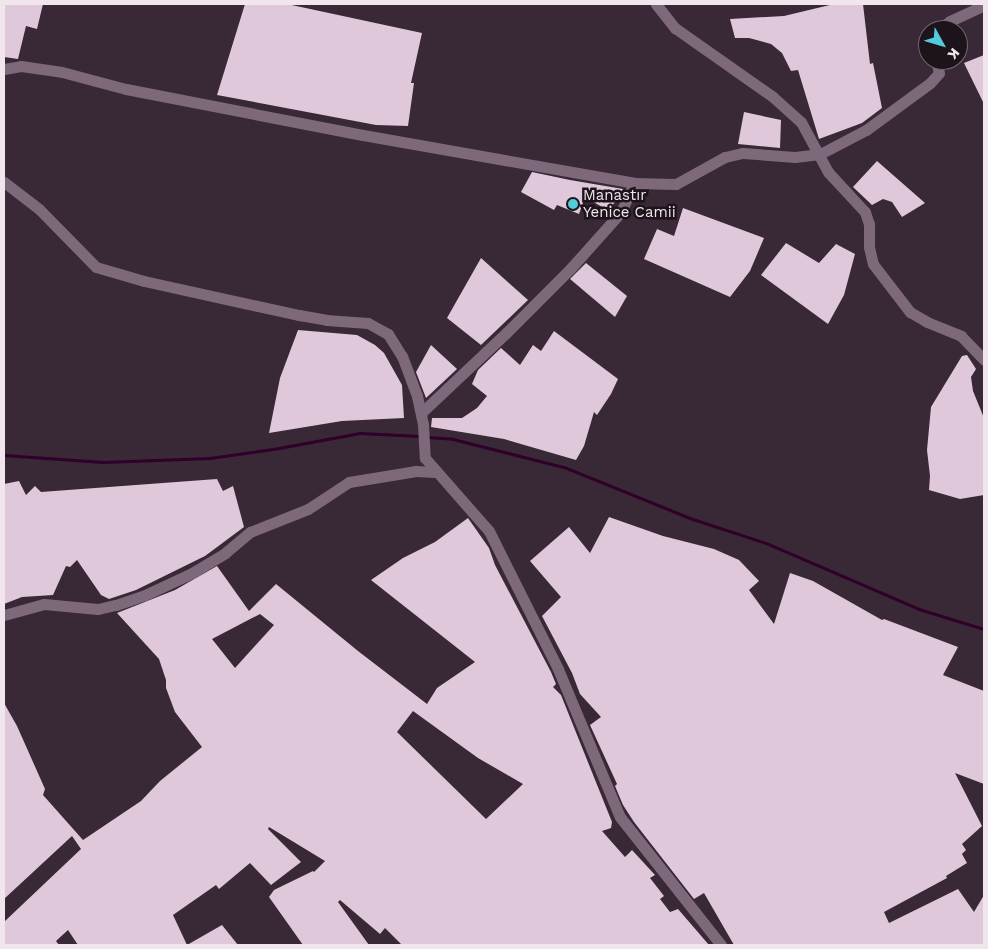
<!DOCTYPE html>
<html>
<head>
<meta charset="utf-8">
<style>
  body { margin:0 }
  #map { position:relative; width:988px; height:949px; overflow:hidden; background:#392836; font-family:"Work Sans",sans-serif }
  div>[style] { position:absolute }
  .stream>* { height:2.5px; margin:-1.25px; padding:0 1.25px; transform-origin:1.25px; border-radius:1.25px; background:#2e002a }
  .building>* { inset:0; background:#dec8da }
  .street>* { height:11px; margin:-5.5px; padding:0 5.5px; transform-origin:5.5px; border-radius:5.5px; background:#7d6979 }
  .dots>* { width:14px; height:14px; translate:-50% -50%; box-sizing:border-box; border:2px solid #1c141a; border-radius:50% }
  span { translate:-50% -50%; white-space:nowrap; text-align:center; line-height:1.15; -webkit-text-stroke:5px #1c141a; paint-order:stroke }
  .poi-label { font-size:15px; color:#f1e5ee }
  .left { translate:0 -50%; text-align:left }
  .frame { position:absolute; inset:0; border:5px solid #f1e5ee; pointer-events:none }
  .north { position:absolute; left:918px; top:20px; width:50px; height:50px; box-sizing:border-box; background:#1c141a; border:1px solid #71686f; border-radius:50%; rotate:129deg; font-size:14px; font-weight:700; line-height:20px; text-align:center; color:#f1e5ee }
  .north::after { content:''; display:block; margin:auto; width:18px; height:22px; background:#53cbda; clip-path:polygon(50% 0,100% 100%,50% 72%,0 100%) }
</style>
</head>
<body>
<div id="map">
  <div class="stream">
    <i style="left:427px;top:437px;width:26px;rotate:4deg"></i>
    <i style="left:453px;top:439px;width:114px;rotate:14.2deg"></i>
    <i style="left:564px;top:467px;width:139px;rotate:22deg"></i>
    <i style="left:693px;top:519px;width:77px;rotate:18.2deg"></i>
    <i style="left:766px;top:543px;width:167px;rotate:23.3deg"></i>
    <i style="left:919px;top:609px;width:68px;rotate:17.1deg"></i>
    <i style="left:4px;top:455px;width:99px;rotate:4deg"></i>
    <i style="left:103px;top:462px;width:107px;rotate:-2.1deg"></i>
    <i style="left:210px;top:458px;width:70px;rotate:-8.2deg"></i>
    <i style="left:279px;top:448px;width:82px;rotate:-10.5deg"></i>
    <i style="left:360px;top:433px;width:59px;rotate:2.9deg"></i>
  </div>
  <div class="building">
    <i style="clip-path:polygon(4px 4px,43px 4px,37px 29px,26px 26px,18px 59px,4px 57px)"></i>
    <i style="clip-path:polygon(245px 4px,287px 4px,422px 33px,411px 83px,414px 83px,408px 126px,376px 125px,217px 95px)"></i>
    <i style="clip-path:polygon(834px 4px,863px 4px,870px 64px,873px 63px,882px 108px,862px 123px,819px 139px,798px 70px,791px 71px,782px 53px,771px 44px,749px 38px,735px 38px,730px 19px,784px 16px)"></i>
    <i style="clip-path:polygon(984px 55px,984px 104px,964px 63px)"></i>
    <i style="clip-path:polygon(744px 112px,781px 120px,780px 148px,738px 144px)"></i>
    <i style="clip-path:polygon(877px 161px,925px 203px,902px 217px,892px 202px,883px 199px,872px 205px,853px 187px)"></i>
    <i style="clip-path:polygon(532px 172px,570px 180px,623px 189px,609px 211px,585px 197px,579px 214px,557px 205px,554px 210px,521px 192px)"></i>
    <i style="clip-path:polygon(683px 208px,764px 238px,750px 271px,730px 297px,644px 259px,657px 229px,674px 236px)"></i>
    <i style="clip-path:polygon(786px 243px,819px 263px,836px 244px,855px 254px,844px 295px,828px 324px,761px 275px)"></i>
    <i style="clip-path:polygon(481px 258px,528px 300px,481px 345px,447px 318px)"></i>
    <i style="clip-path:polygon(586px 263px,627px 296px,615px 317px,570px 279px)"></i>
    <i style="clip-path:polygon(298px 330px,357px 335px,375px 345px,384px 353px,402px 385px,404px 418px,342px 421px,269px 433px,280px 378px)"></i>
    <i style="clip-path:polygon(554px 331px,618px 379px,611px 394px,597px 415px,594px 412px,584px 446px,576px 460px,504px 439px,431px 427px,432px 418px,462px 418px,477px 408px,487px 396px,472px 384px,478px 370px,501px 348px,520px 365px,533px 345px,541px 351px)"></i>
    <i style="clip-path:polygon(431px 345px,457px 369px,426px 398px,416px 372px)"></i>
    <i style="clip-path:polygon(967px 355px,976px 369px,971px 377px,973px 391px,984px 418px,984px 495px,960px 499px,929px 490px,930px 476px,927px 450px,931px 407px,962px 356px)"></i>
    <i style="clip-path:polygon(217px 479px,223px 491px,233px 486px,244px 527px,205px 556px,136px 590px,109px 599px,101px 595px,77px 560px,70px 567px,66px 566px,53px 595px,22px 597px,4px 604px,4px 484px,19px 481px,26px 495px,35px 486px,41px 492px)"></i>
    <i style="clip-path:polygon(609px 517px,663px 536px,714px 549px,739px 560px,759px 581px,749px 590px,774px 624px,790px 573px,813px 581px,882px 620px,884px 619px,958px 647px,943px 675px,984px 691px,984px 784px,955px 773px,982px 826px,962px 844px,966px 850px,962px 854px,967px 863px,946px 876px,947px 878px,884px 912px,889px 923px,958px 889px,974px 912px,984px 895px,984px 945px,734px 945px,704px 893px,694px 899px,634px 822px,623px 805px,615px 786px,617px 784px,590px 725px,601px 717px,580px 694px,572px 673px,542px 616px,561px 597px,530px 561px,569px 527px,590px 553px)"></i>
    <i style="clip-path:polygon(evenodd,468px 518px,489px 548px,495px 565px,551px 672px,556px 684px,553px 687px,561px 695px,612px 822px,611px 828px,602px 831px,625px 857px,632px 850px,655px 875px,650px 878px,664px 896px,660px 899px,670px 912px,678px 909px,709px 945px,402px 945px,385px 928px,380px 934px,340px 900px,338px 902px,369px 945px,303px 945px,269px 897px,274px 890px,313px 871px,314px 872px,325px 861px,269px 827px,268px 829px,301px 862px,271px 885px,250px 863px,219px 889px,216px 885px,173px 915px,187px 945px,78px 945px,68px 930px,56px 941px,59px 945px,4px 945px,4px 922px,81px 849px,72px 836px,4px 899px,4px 703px,17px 726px,45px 789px,43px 795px,83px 840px,141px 801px,160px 781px,202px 747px,175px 712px,166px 688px,166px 680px,159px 659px,117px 613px,175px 590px,217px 566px,249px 611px,276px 584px,358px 651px,427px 704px,437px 688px,475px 662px,371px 580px,403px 558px,435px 542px,468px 518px,260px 614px,274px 625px,235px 668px,212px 639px,260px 614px,468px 518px,413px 711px,478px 758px,523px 784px,486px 819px,397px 732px,413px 711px)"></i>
    <i style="clip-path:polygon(222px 925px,238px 945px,187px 945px)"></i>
  </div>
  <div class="street">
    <i style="left:656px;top:4px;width:31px;rotate:52deg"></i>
    <i style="left:675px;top:28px;width:120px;rotate:35.1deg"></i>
    <i style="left:773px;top:97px;width:38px;rotate:42deg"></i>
    <i style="left:801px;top:122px;width:57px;rotate:61.6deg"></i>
    <i style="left:828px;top:172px;width:54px;rotate:47.2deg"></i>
    <i style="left:865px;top:212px;width:13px;rotate:72deg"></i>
    <i style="left:869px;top:224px;width:23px;rotate:90deg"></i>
    <i style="left:869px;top:247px;width:17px;rotate:77deg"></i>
    <i style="left:873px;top:264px;width:61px;rotate:52.4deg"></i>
    <i style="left:910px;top:312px;width:20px;rotate:30deg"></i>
    <i style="left:927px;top:322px;width:37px;rotate:22deg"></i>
    <i style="left:961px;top:336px;width:33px;rotate:46deg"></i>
    <i style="left:938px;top:30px;width:15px;rotate:-37deg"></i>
    <i style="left:950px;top:21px;width:38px;rotate:-25deg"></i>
    <i style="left:4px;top:69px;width:17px;rotate:-10deg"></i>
    <i style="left:21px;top:66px;width:41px;rotate:8.3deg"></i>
    <i style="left:62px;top:72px;width:66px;rotate:14.9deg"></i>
    <i style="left:126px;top:89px;width:241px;rotate:11deg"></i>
    <i style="left:363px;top:135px;width:275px;rotate:10deg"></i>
    <i style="left:634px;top:183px;width:42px;rotate:1.4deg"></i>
    <i style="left:676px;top:184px;width:56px;rotate:-28.9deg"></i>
    <i style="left:725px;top:157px;width:18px;rotate:-13deg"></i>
    <i style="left:743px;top:153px;width:52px;rotate:4.4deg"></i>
    <i style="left:795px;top:157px;width:25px;rotate:-7deg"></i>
    <i style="left:820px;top:154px;width:52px;rotate:-27.6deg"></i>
    <i style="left:866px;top:130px;width:79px;rotate:-36.3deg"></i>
    <i style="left:930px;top:83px;width:13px;rotate:-48deg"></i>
    <i style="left:939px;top:73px;width:13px;rotate:-103deg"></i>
    <i style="left:4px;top:182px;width:44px;rotate:37.6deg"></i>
    <i style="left:39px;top:209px;width:81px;rotate:45.5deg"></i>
    <i style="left:96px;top:267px;width:50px;rotate:16.3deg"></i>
    <i style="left:144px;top:281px;width:159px;rotate:12.4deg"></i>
    <i style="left:299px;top:315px;width:27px;rotate:10deg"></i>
    <i style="left:326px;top:320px;width:42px;rotate:4.1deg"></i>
    <i style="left:368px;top:323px;width:23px;rotate:29deg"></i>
    <i style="left:388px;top:334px;width:26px;rotate:58deg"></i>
    <i style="left:402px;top:356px;width:43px;rotate:69.4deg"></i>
    <i style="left:417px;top:396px;width:29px;rotate:78deg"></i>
    <i style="left:423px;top:424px;width:34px;rotate:87deg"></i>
    <i style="left:425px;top:458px;width:97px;rotate:48.8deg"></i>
    <i style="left:489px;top:531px;width:154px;rotate:63.4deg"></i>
    <i style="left:558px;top:669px;width:160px;rotate:67.3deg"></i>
    <i style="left:620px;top:817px;width:163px;rotate:51.7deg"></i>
    <i style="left:421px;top:413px;width:117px;rotate:-43.3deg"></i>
    <i style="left:506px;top:333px;width:91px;rotate:-45deg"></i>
    <i style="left:570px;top:269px;width:76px;rotate:-48.2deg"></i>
    <i style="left:621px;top:212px;width:32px;rotate:-66deg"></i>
    <i style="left:4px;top:615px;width:41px;rotate:-15.4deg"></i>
    <i style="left:44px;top:604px;width:54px;rotate:5.3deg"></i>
    <i style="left:98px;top:609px;width:18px;rotate:-13deg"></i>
    <i style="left:116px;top:605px;width:31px;rotate:-19deg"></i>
    <i style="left:145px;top:595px;width:52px;rotate:-25.1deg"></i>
    <i style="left:192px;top:573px;width:39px;rotate:-31deg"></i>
    <i style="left:225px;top:553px;width:33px;rotate:-40deg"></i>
    <i style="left:250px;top:532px;width:62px;rotate:-21.6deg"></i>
    <i style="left:308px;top:509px;width:49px;rotate:-33.4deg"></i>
    <i style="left:349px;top:482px;width:68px;rotate:-9.3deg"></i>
    <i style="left:416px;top:471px;width:19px;rotate:3deg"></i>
  </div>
  <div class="dots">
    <i style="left:573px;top:204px;background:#53cbda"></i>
  </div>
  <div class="poi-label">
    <span class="left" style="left:583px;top:204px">Manastır<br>Yenice Camii</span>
  </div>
  <div class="frame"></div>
  <div class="north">K</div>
</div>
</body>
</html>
